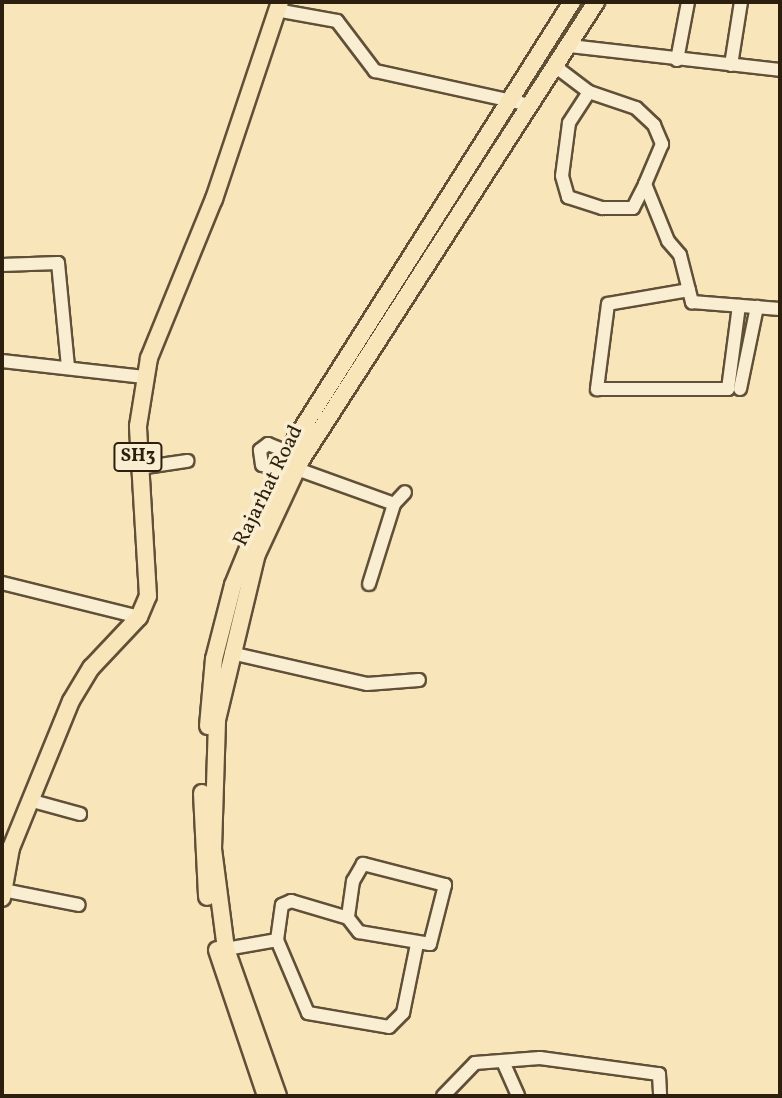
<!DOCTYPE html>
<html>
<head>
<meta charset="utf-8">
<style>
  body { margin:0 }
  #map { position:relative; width:782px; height:1098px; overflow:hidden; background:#f8e5b9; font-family:Vollkorn,serif }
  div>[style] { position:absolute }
  .roads { filter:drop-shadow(2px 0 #605038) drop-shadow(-2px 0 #605038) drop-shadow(0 2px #605038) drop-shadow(0 -2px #605038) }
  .minor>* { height:12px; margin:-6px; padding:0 6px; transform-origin:6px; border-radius:6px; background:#faeed2 }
  .major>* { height:16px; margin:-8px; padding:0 8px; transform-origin:8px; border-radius:8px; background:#f8e5b9 }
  span { translate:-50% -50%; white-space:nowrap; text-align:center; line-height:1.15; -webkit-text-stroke:7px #faeed2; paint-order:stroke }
  .shield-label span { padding:2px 5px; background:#faeed2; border:2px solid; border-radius:5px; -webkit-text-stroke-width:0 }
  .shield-label { font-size:19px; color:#2d1f0d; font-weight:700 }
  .street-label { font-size:21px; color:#2d1f0d }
  .frame { position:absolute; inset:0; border:4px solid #2d1f0d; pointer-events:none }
</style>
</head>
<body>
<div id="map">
  <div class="roads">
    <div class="minor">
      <i style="left:276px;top:10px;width:62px;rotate:10.2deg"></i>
      <i style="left:337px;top:21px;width:63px;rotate:52.8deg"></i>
      <i style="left:375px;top:71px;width:159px;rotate:12.4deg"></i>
      <i style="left:570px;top:46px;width:211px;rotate:6.5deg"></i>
      <i style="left:677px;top:60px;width:59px;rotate:-79.3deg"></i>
      <i style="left:731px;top:65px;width:64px;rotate:-81deg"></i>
      <i style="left:556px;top:67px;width:41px;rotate:37.1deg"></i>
      <i style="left:589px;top:92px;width:37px;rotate:123deg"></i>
      <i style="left:569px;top:123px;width:53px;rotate:97.5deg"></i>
      <i style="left:562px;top:176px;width:22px;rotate:74deg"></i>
      <i style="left:568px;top:197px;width:36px;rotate:18deg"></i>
      <i style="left:602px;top:208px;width:31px"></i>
      <i style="left:633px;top:208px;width:27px;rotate:-63deg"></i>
      <i style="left:645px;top:184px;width:61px;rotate:68deg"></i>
      <i style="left:668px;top:241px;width:18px;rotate:49deg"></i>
      <i style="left:680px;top:255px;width:49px;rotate:75.7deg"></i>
      <i style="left:692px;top:302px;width:88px;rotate:4.5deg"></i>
      <i style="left:589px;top:92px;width:50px;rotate:18.8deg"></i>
      <i style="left:636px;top:108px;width:25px;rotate:43deg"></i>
      <i style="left:654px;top:125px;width:21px;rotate:67deg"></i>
      <i style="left:662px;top:144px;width:43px;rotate:113deg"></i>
      <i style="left:2px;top:265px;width:56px;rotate:-2deg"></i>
      <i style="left:58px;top:263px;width:103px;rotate:84.5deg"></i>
      <i style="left:689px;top:290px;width:82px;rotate:170.2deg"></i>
      <i style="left:608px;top:304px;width:86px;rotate:97.4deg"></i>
      <i style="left:597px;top:389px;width:131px"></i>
      <i style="left:728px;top:389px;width:84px;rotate:-82.5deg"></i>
      <i style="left:2px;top:361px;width:143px;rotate:6.4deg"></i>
      <i style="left:740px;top:389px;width:84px;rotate:-78.3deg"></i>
      <i style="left:139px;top:468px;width:49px;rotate:-8.3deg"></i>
      <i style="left:297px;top:469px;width:103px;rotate:19.8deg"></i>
      <i style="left:394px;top:504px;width:16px;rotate:-47deg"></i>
      <i style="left:289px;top:473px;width:28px;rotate:-163deg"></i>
      <i style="left:262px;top:465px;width:15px;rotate:-98deg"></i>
      <i style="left:260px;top:450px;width:10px;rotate:-37deg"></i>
      <i style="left:268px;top:444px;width:29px;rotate:22deg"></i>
      <i style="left:2px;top:583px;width:141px;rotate:13.9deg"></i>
      <i style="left:369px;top:584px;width:84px;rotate:-72.6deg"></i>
      <i style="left:231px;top:653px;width:139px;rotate:12.8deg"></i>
      <i style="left:367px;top:684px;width:52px;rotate:-4.4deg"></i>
      <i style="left:29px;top:800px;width:53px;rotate:15.4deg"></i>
      <i style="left:3px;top:890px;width:77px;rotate:11.2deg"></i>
      <i style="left:277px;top:940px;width:79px;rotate:67deg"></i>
      <i style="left:308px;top:1013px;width:82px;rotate:9.8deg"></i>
      <i style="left:389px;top:1027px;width:20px;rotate:-45deg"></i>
      <i style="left:403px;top:1013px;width:70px;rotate:-78.5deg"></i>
      <i style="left:226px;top:949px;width:52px;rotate:-10deg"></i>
      <i style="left:277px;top:940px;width:35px;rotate:-82deg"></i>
      <i style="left:282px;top:905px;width:10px;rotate:-24deg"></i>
      <i style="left:291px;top:901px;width:59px;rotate:16.6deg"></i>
      <i style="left:348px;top:918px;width:18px;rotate:52deg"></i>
      <i style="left:359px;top:932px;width:72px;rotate:9.6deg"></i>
      <i style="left:430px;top:944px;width:61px;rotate:-75.7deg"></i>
      <i style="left:445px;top:885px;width:85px;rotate:-165.6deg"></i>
      <i style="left:363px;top:864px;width:20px;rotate:120deg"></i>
      <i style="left:353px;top:881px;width:37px;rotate:98deg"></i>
      <i style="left:504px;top:1064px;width:35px;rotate:66deg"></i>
      <i style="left:443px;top:1096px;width:46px;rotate:-45.9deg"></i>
      <i style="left:475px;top:1063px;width:65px;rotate:-4.4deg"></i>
      <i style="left:540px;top:1058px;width:120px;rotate:7.7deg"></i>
      <i style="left:659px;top:1074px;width:22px;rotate:87deg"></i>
    </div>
    <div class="major">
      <i style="left:208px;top:726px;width:67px;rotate:-84.9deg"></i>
      <i style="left:214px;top:659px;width:76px;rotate:-75.6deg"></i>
      <i style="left:233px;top:585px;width:145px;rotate:-67.7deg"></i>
      <i style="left:288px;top:451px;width:531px;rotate:-57.69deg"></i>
      <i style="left:202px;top:793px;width:104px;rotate:87.2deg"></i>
      <i style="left:2px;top:898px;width:51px;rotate:-79.8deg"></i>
      <i style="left:11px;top:848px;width:159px;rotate:-67.8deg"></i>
      <i style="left:71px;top:701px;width:39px;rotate:-59deg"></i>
      <i style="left:91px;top:668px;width:70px;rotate:-46.7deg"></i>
      <i style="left:139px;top:617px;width:23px;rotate:-67deg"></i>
      <i style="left:148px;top:596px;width:170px;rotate:-93.4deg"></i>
      <i style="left:138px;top:426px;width:69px;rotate:-80.8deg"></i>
      <i style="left:149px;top:358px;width:172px;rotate:-67.8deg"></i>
      <i style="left:214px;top:199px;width:208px;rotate:-71.5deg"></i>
      <i style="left:217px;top:950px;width:154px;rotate:71.4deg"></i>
      <i style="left:278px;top:1096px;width:156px;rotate:-109.5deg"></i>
      <i style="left:226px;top:949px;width:101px;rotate:-97.4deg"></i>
      <i style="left:213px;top:849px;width:129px;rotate:-88.2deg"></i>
      <i style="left:217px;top:720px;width:171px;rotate:-76.5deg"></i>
      <i style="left:257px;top:554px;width:104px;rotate:-64.9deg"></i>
      <i style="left:301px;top:460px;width:545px;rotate:-57.21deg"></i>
    </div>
  </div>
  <div class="shield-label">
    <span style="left:138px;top:457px">SH3</span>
  </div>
  <div class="street-label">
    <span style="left:269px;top:486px;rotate:-64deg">Rajarhat Road</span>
  </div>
  <div class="frame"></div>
</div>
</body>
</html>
